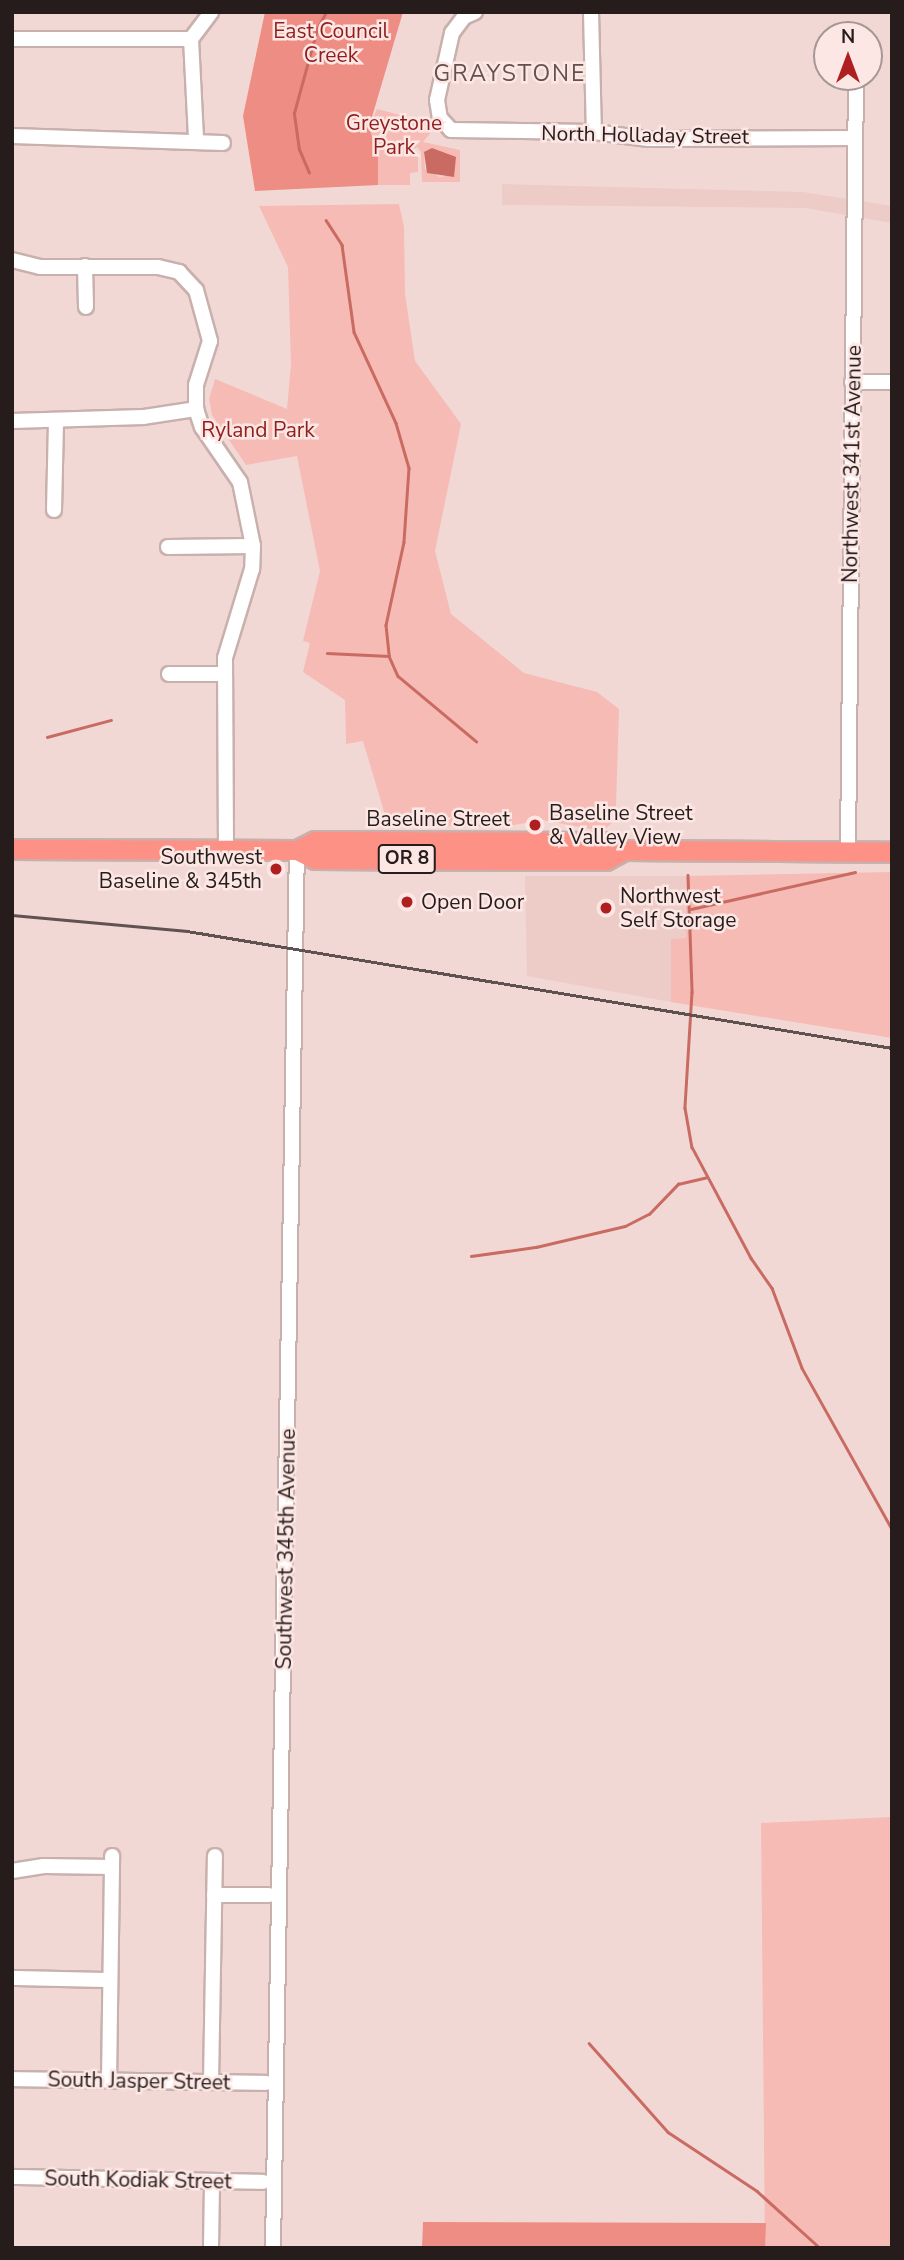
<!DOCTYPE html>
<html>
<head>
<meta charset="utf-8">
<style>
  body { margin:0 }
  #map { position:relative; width:904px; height:2260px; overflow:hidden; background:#f2d8d5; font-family:"Nunito Sans",sans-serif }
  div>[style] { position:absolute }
  .built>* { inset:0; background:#edcbc7 }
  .green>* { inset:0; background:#f6bbb4 }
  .forest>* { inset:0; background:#ee8d83 }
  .water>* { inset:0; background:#c96b62 }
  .stream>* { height:2.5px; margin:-1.25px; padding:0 1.25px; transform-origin:1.25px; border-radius:1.25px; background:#c96b62 }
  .roads { filter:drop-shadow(2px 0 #c8b0ac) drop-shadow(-2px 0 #c8b0ac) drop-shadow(0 2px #c8b0ac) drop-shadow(0 -2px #c8b0ac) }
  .minor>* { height:14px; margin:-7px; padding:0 7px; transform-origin:7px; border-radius:7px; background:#fff }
  .highway>* { height:19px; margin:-9.5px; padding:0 9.5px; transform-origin:9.5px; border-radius:9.5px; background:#fe9186 }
  .rail>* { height:2.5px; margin:-1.25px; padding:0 1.25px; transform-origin:1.25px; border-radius:1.25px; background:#605251 }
  .dots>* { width:19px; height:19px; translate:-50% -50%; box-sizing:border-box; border:4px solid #fce7e4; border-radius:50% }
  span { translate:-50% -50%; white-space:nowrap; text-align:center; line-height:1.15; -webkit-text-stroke:5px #fce7e4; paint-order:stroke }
  .shield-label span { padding:2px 5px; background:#fce7e4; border:2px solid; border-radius:5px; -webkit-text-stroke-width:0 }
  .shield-label { font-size:19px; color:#251c1b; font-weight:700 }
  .park-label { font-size:21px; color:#901e1d }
  .street-label { font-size:21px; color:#251c1b }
  .poi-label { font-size:21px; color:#251c1b }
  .left { translate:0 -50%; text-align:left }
  .right { translate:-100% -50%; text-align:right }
  .neighbourhood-label { font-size:23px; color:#66514e; letter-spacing:2px }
  .frame { position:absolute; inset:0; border:14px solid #251c1b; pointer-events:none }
  .north { position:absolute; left:813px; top:21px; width:70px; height:70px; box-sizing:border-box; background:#fce7e4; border:2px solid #a69694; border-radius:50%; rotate:0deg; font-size:19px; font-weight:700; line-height:28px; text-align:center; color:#251c1b }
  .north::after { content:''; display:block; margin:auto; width:24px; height:32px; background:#b01f20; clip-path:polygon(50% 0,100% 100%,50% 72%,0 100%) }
</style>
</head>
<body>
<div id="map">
  <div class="built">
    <i style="clip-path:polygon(502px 184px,803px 192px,892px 206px,892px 223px,805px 208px,502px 205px)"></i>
    <i style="clip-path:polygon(525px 876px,686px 876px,686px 939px,671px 939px,671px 1002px,527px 976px)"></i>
  </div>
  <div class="green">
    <i style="clip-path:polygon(evenodd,349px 100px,378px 156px,369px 127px,377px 109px,416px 119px,427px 117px,434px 129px,423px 142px,460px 150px,460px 182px,422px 182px,421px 152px,417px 147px,410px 151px,418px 153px,418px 172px,410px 173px,410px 185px,378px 185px,378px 164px,349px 100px,435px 152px,448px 154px,454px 174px,440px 177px,425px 169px,424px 153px,435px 152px)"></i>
    <i style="clip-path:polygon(399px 204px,404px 227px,405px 294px,415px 361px,461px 424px,435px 551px,451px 614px,524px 673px,597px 692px,619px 709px,616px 805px,612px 823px,602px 831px,542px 820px,502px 827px,388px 825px,363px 741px,346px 744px,345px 700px,303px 672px,310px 643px,303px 641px,320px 571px,297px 456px,246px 465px,212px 415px,209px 399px,215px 379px,287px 409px,291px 364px,288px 267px,259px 206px)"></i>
    <i style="clip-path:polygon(892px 872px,892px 1038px,671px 1002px,671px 939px,686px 938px,686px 876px)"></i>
    <i style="clip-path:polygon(892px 1817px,892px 2248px,765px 2248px,761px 1823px)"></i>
  </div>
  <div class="forest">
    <i style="clip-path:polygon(265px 12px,403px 12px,369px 127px,378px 156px,378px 185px,255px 191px,243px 116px)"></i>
    <i style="clip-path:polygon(423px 2222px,766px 2223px,765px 2248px,422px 2248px)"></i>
  </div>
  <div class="water">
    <i style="clip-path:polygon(432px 148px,456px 157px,454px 177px,427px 173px,424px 152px)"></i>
  </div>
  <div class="stream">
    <i style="left:309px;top:173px;width:25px;rotate:-113deg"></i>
    <i style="left:299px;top:150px;width:37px;rotate:-98deg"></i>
    <i style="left:294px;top:113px;width:87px;rotate:-74.7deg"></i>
    <i style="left:317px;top:29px;width:19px;rotate:-62deg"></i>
    <i style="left:326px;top:220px;width:30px;rotate:57deg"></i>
    <i style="left:342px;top:245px;width:88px;rotate:82.1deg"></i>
    <i style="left:354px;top:332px;width:100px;rotate:65.2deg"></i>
    <i style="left:396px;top:423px;width:47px;rotate:73.9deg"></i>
    <i style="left:409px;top:468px;width:74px;rotate:93.9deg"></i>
    <i style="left:404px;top:542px;width:85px;rotate:102.2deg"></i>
    <i style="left:386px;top:625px;width:31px;rotate:84deg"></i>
    <i style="left:389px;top:656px;width:22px;rotate:66deg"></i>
    <i style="left:398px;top:676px;width:102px;rotate:39.8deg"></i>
    <i style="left:327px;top:653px;width:62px;rotate:2.8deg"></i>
    <i style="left:47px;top:737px;width:66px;rotate:-14.9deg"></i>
    <i style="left:688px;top:875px;width:117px;rotate:88deg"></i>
    <i style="left:692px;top:992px;width:116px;rotate:93.5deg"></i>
    <i style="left:685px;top:1108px;width:40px;rotate:80deg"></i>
    <i style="left:692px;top:1147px;width:126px;rotate:62deg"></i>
    <i style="left:751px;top:1258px;width:37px;rotate:55deg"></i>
    <i style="left:772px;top:1288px;width:85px;rotate:69.4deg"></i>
    <i style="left:802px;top:1368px;width:184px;rotate:60.8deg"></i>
    <i style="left:691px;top:909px;width:168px;rotate:-12.7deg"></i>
    <i style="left:471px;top:1256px;width:66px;rotate:-7.9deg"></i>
    <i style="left:536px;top:1247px;width:91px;rotate:-13.3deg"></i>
    <i style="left:625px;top:1226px;width:27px;rotate:-27deg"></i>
    <i style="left:649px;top:1214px;width:42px;rotate:-46deg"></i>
    <i style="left:678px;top:1184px;width:28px;rotate:-13deg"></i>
    <i style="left:589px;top:2043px;width:119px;rotate:48.4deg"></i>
    <i style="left:668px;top:2132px;width:107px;rotate:33.5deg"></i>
    <i style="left:757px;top:2191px;width:85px;rotate:42.1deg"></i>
  </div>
  <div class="roads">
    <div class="minor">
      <i style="left:475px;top:12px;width:12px;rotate:156deg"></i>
      <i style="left:464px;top:17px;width:20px;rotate:127deg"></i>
      <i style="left:452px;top:33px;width:69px;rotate:102.6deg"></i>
      <i style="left:437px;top:100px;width:18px;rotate:81deg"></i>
      <i style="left:440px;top:118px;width:16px;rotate:47deg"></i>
      <i style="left:451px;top:130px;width:143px;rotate:0.8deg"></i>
      <i style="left:594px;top:132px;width:55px;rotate:7.3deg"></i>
      <i style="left:649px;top:139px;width:206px;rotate:-0.3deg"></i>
      <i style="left:591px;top:12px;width:120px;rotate:88.6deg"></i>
      <i style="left:12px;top:39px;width:179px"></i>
      <i style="left:191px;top:39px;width:100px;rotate:87.1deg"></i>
      <i style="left:191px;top:39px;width:34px;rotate:-53deg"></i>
      <i style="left:12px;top:136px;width:211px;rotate:1.9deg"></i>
      <i style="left:12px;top:260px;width:29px;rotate:14deg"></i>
      <i style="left:40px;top:267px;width:118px"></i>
      <i style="left:158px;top:267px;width:22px;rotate:13deg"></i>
      <i style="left:179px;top:272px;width:25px;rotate:47deg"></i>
      <i style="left:196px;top:290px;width:53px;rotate:74.6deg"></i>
      <i style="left:210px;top:341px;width:46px;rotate:107.7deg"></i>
      <i style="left:196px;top:385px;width:24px;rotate:90deg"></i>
      <i style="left:196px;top:409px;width:19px;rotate:72deg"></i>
      <i style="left:202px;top:427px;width:67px;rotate:55.4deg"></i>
      <i style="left:240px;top:482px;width:65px;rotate:78.5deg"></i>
      <i style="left:253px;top:546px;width:23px;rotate:92deg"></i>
      <i style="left:252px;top:569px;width:93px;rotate:106.9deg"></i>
      <i style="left:225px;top:658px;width:192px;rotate:89.7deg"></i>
      <i style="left:85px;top:266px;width:41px;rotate:88.6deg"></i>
      <i style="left:852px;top:382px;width:40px"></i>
      <i style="left:12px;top:421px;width:131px;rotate:-1.7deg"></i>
      <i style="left:143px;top:417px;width:54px;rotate:-8.6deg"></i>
      <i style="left:54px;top:510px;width:90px;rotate:-88.7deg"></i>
      <i style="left:168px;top:547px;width:85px;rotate:-0.7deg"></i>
      <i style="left:169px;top:674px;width:55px"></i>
      <i style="left:848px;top:851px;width:774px;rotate:-89.41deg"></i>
      <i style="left:12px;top:1871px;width:32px;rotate:-9deg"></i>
      <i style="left:44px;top:1866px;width:68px;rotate:0.8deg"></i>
      <i style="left:214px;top:1895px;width:55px"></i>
      <i style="left:12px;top:1978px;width:98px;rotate:1.2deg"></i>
      <i style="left:12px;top:2079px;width:254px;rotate:0.9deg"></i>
      <i style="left:109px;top:2081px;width:225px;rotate:-89.2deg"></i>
      <i style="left:211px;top:2082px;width:226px;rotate:-89deg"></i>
      <i style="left:12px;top:2177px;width:251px;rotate:1.1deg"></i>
      <i style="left:211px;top:2248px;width:67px;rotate:-89.1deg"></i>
      <i style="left:273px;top:2248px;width:1398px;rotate:-89.02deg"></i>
    </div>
    <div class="highway">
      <i style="left:12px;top:849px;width:285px;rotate:0.2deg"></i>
      <i style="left:297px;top:850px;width:20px;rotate:-27deg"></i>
      <i style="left:315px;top:841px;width:291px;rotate:0.2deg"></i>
      <i style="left:606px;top:842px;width:20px;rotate:24deg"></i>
      <i style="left:624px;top:850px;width:268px;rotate:0.4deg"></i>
      <i style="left:297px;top:850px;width:20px;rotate:27deg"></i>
      <i style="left:315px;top:859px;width:205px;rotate:0.3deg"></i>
      <i style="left:520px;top:860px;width:86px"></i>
      <i style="left:606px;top:860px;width:21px;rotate:-29deg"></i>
    </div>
  </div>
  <div class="rail">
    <i style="left:12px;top:915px;width:176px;rotate:5.2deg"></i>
    <i style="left:187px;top:931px;width:715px;rotate:9.42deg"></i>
  </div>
  <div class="dots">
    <i style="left:535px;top:825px;background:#b01f20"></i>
    <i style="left:276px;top:869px;background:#b01f20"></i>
    <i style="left:407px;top:902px;background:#b01f20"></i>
    <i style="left:606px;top:908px;background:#b01f20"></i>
  </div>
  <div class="shield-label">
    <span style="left:407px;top:859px">OR 8</span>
  </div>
  <div class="park-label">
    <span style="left:331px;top:43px">East Council<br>Creek</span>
    <span style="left:394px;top:135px">Greystone<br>Park</span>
    <span style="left:258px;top:430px">Ryland Park</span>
  </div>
  <div class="street-label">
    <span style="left:645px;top:135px;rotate:1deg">North Holladay Street</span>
    <span style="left:852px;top:464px;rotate:-89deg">Northwest 341st Avenue</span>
    <span style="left:438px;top:819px">Baseline Street</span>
    <span style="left:286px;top:1549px;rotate:-89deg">Southwest 345th Avenue</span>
    <span style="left:139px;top:2081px;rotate:1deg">South Jasper Street</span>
    <span style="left:138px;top:2180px;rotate:1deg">South Kodiak Street</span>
  </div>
  <div class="poi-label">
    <span class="left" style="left:549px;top:825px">Baseline Street<br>&amp; Valley View</span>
    <span class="right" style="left:262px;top:869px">Southwest<br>Baseline &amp; 345th</span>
    <span class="left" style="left:620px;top:908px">Northwest<br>Self Storage</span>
    <span class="left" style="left:421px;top:902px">Open Door</span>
  </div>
  <div class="neighbourhood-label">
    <span style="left:510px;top:74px">GRAYSTONE</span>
  </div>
  <div class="frame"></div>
  <div class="north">N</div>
</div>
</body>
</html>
